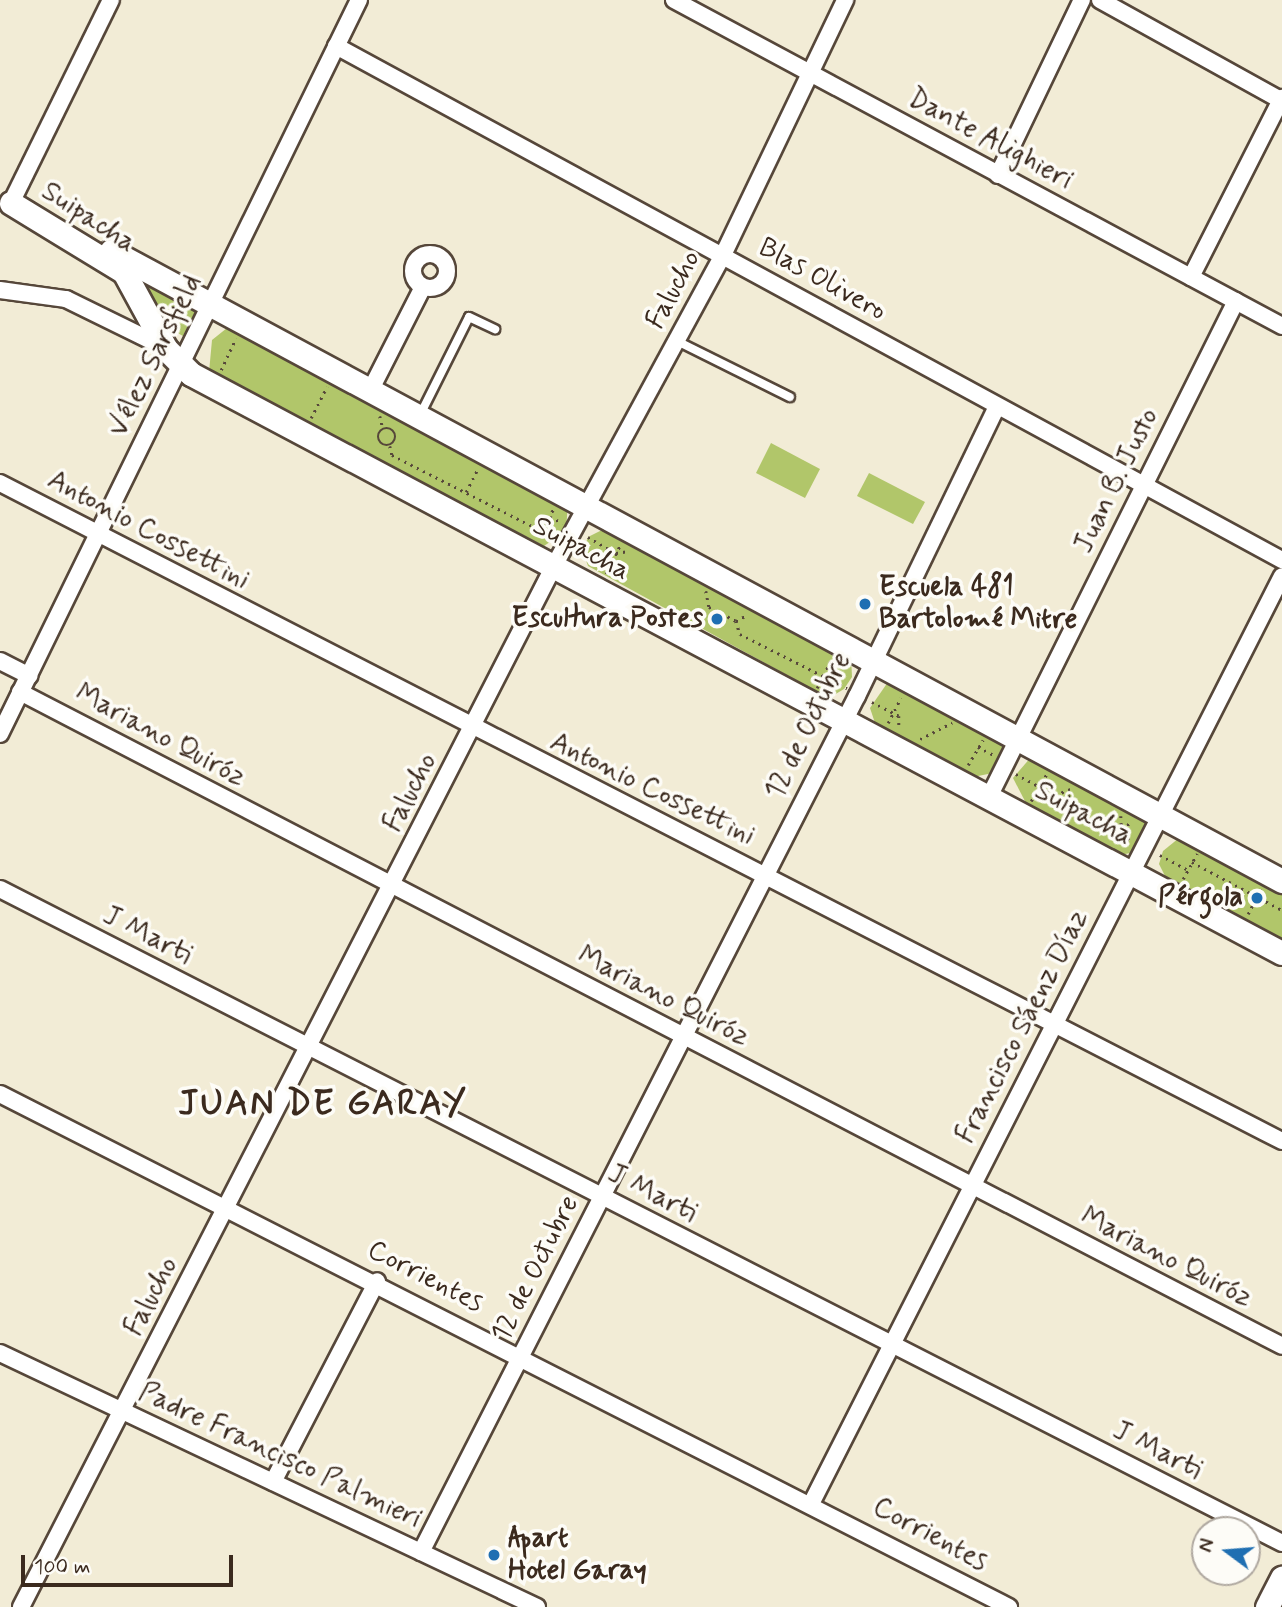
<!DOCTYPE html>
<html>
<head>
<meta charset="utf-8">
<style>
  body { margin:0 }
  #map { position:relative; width:1282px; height:1607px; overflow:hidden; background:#f2ecd6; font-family:Mynerve,sans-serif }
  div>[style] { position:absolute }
  .green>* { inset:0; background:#b1c66a }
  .path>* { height:2.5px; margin-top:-1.25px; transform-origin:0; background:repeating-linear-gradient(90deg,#56473a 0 2px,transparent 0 7px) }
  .path>.ring { margin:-1.25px; padding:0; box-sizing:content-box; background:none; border:2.5px solid #56473a; border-radius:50% }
  .roads { filter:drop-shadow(2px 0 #56473a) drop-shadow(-2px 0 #56473a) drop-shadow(0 2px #56473a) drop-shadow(0 -2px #56473a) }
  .lane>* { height:8px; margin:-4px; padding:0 4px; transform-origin:4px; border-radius:4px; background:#fff }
  .street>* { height:16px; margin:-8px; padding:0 8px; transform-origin:8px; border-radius:8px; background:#fff }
  .street>.ring { margin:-8px; padding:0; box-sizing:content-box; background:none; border:16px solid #fff; border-radius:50% }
  .secondary>* { height:23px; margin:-11.5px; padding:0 11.5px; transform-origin:11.5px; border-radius:11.5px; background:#fff }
  .dots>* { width:19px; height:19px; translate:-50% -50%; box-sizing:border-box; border:4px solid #fdfcf7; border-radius:50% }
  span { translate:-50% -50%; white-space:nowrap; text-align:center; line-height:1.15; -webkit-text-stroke:7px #fdfcf7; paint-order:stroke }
  .street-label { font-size:28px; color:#3b2a1e }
  .poi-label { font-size:28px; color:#3b2a1e; font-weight:700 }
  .left { translate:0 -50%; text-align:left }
  .right { translate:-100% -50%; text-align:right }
  .district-label { font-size:35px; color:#3b2a1e; font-weight:700; letter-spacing:2px }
  .north { position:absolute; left:1191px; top:1516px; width:70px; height:70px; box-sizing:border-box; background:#fdfcf7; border:2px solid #afa8a0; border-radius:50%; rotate:286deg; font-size:19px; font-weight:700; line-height:28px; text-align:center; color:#3b2a1e }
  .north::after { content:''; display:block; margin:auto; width:24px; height:32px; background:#1f6fb2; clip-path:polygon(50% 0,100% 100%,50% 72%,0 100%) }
  .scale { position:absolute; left:21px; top:1555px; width:212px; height:32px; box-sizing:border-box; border:4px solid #3b2a1e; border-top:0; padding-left:9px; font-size:21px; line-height:24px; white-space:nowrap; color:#3b2a1e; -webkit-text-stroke:5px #fdfcf7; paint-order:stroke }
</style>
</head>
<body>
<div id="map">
  <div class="green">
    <i style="clip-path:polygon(134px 271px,198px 307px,183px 336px,165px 326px)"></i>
    <i style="clip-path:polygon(232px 324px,568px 501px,566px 531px,544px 546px,209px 372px,212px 340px)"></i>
    <i style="clip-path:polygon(771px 443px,820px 469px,805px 498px,756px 473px)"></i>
    <i style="clip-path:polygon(869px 473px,925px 502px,913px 524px,857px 496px)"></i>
    <i style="clip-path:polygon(610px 526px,851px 656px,852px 677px,844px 689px,834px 695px,816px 691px,588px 566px,583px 552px,588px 537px)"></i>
    <i style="clip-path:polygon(890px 679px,1005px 740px,993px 773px,973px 777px,876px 726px,870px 708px)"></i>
    <i style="clip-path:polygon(1032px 756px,1140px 807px,1150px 824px,1137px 852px,1119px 855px,1028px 807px,1013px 778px)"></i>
    <i style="clip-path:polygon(1179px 838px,1282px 889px,1282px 944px,1169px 884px,1159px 864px,1163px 851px)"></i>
  </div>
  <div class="path">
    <i style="left:221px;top:370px;width:35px;rotate:-65deg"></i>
    <i style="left:380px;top:416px;width:13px;rotate:77deg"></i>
    <i style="left:311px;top:418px;width:35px;rotate:-63deg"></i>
    <i class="ring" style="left:378px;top:428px;width:15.5px;height:15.5px"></i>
    <i style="left:390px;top:446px;width:9px;rotate:77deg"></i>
    <i style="left:392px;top:455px;width:168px;rotate:26.9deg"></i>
    <i style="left:466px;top:492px;width:25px;rotate:-63deg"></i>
    <i style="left:550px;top:517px;width:14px;rotate:25deg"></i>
    <i style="left:539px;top:537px;width:33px;rotate:-63deg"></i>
    <i style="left:588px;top:537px;width:32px;rotate:30deg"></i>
    <i style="left:616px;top:553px;width:13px;rotate:-9deg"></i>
    <i style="left:606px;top:574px;width:32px;rotate:-64deg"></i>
    <i style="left:706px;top:591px;width:16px;rotate:79deg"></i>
    <i style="left:709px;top:607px;width:30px;rotate:27deg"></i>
    <i style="left:736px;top:621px;width:13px;rotate:-29deg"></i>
    <i style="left:736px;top:621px;width:14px;rotate:73deg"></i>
    <i style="left:740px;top:634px;width:120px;rotate:26.8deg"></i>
    <i style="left:817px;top:688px;width:31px;rotate:-63deg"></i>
    <i style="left:872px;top:702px;width:30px;rotate:27deg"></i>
    <i style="left:899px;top:716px;width:11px;rotate:90deg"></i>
    <i style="left:888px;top:723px;width:28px;rotate:-63deg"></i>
    <i style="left:920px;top:739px;width:36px;rotate:-27deg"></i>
    <i style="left:978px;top:747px;width:18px;rotate:27deg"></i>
    <i style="left:968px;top:765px;width:29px;rotate:-59deg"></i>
    <i style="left:1016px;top:774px;width:44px;rotate:28.3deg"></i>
    <i style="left:1055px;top:795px;width:19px;rotate:-21deg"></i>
    <i style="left:1031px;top:801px;width:32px;rotate:-60deg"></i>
    <i style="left:1121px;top:816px;width:19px;rotate:87deg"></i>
    <i style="left:1122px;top:835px;width:13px;rotate:32deg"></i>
    <i style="left:1116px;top:843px;width:27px;rotate:-57deg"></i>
    <i style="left:1160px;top:855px;width:32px;rotate:28deg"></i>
    <i style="left:1192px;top:862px;width:102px;rotate:28.1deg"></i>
    <i style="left:1183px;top:879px;width:29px;rotate:-61deg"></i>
    <i style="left:1248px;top:914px;width:28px;rotate:-63deg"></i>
  </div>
  <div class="roads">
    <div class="lane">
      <i style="left:677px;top:341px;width:126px;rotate:26.4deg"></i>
      <i style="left:421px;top:413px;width:107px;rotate:-63.4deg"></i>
      <i style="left:469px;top:317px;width:29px;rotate:25deg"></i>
    </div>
    <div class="street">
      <i style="left:674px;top:0;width:690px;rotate:28.2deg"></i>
      <i style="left:1100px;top:0;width:208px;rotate:29deg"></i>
      <i style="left:336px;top:46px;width:1077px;rotate:28.52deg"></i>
      <i style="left:998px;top:175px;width:194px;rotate:-64.4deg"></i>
      <i style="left:11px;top:203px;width:226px;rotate:-63.8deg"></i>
      <i class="ring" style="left:413px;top:254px;width:18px;height:18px"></i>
      <i style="left:1191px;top:277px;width:201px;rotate:-63.1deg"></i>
      <i style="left:0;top:290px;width:67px;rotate:7.8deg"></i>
      <i style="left:66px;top:299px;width:105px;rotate:26.1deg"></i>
      <i style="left:371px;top:389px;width:114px;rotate:-63deg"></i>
      <i style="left:0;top:483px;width:1441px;rotate:27.17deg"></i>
      <i style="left:0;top:661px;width:33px;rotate:27deg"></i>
      <i style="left:20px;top:692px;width:1421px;rotate:27.39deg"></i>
      <i style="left:0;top:734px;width:817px;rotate:-63.94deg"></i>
      <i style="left:989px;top:797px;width:554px;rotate:-63.53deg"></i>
      <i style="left:0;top:889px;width:1439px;rotate:27.03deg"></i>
      <i style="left:0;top:1094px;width:1132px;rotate:26.95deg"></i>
      <i style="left:0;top:1353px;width:594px;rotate:25.31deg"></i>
      <i style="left:273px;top:1482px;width:226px;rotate:-62.6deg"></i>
      <i style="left:812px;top:1502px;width:1038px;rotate:-63.09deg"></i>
      <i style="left:421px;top:1552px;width:961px;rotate:-63.01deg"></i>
      <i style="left:857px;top:696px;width:320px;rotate:-64.2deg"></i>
      <i style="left:21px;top:1607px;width:1167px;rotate:-62.89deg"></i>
      <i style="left:553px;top:568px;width:356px;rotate:-61.5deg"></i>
      <i style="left:723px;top:255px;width:283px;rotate:-64.4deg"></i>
    </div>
    <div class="secondary">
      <i style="left:11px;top:203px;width:132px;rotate:31.4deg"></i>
      <i style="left:124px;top:272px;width:88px;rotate:61.4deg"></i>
      <i style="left:166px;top:349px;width:35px;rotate:45deg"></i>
      <i style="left:191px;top:374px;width:1235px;rotate:27.96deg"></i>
      <i style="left:111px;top:251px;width:1330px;rotate:28.28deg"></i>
      <i style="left:1267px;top:1607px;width:33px;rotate:-63deg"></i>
    </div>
  </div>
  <div class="dots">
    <i style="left:865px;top:604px;background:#1f6fb2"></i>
    <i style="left:717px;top:619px;background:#1f6fb2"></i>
    <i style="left:1257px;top:898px;background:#1f6fb2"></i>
    <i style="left:494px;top:1555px;background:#1f6fb2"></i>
  </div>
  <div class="street-label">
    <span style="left:990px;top:140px;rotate:28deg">Dante Alighieri</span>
    <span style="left:88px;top:218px;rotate:33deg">Suipacha</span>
    <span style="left:822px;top:280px;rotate:29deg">Blas Olivero</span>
    <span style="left:674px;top:290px;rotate:-62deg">Falucho</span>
    <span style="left:156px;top:356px;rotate:-64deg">Vélez Sarsfield</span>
    <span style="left:1117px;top:481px;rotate:-64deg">Juan B. Justo</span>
    <span style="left:148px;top:531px;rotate:28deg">Antonio Cossettini</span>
    <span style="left:581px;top:549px;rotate:28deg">Suipacha</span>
    <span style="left:809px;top:726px;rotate:-64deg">12 de Octubre</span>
    <span style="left:160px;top:736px;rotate:28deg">Mariano Quiróz</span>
    <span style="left:652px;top:790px;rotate:26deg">Antonio Cossettini</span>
    <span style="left:411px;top:793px;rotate:-63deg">Falucho</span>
    <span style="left:1083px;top:814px;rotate:28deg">Suipacha</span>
    <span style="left:147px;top:936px;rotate:27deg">J Marti</span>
    <span style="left:663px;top:997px;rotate:27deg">Mariano Quiróz</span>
    <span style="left:1023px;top:1027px;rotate:-63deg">Francisco Sáenz Díaz</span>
    <span style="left:652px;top:1194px;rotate:27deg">J Marti</span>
    <span style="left:1166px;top:1258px;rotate:27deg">Mariano Quiróz</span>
    <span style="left:536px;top:1269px;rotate:-63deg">12 de Octubre</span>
    <span style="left:425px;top:1277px;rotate:27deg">Corrientes</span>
    <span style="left:152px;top:1297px;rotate:-63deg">Falucho</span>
    <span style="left:1157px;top:1451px;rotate:27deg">J Marti</span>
    <span style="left:280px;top:1456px;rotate:25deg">Padre Francisco Palmieri</span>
    <span style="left:930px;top:1535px;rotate:28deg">Corrientes</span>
  </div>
  <div class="poi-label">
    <span class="left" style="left:879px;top:604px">Escuela 481<br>Bartolomé Mitre</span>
    <span class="right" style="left:703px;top:619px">Escultura Postes</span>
    <span class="right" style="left:1243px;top:898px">Pérgola</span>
    <span class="left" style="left:508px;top:1555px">Apart<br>Hotel Garay</span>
  </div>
  <div class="district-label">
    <span style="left:323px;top:1104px">JUAN DE GARAY</span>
  </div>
  <div class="north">N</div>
  <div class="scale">100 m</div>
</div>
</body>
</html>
